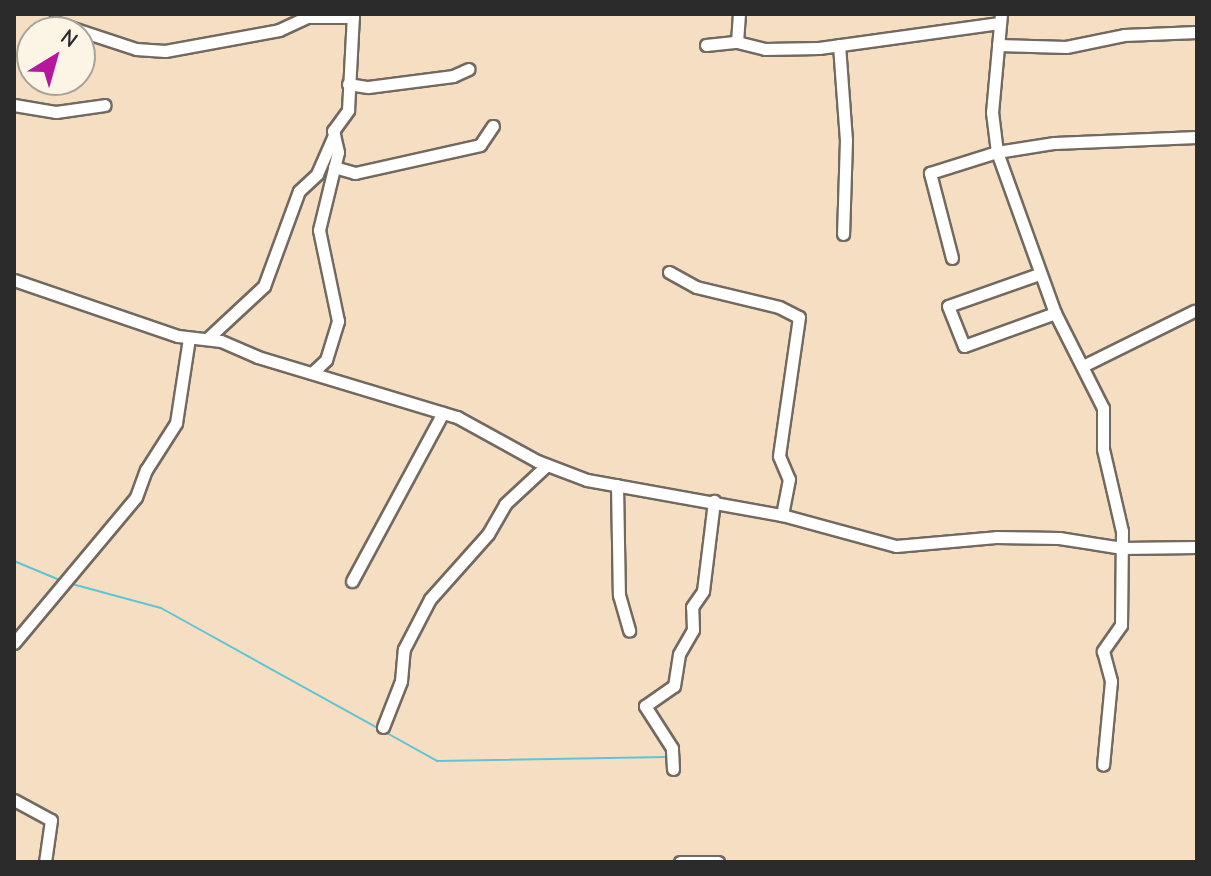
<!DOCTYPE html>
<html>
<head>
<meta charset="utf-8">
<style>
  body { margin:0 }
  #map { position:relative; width:1211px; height:876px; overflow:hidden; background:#f6dec3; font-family:"Comic Neue",sans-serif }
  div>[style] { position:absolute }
  .stream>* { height:2px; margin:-1px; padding:0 1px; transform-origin:1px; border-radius:1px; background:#5cc6d8 }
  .roads { filter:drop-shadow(2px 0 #726a60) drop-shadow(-2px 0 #726a60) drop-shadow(0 2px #726a60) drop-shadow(0 -2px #726a60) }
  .minor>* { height:11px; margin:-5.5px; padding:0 5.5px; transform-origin:5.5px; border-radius:5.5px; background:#fff }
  span { translate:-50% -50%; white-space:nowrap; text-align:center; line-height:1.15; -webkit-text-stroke:6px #fcf5e5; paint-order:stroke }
  .frame { position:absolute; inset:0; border:16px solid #2b2b2b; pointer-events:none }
  .north { position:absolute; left:16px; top:16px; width:80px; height:80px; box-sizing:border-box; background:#fcf5e5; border:2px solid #a8a49b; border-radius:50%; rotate:37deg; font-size:22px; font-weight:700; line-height:32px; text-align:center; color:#2b2b2b }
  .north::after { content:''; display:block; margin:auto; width:28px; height:36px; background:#b5179e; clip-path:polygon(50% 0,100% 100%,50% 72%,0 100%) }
</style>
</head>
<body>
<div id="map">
  <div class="stream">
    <i style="left:14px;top:561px;width:52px;rotate:22.6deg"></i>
    <i style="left:72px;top:584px;width:92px;rotate:15.1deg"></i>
    <i style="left:161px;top:608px;width:249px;rotate:29deg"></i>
    <i style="left:385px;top:732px;width:60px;rotate:29.1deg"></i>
    <i style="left:437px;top:761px;width:229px;rotate:-1deg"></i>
  </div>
  <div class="roads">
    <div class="minor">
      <i style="left:1001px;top:14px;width:98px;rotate:95.2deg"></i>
      <i style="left:992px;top:112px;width:40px;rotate:82.9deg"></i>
      <i style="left:997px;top:152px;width:171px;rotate:70.2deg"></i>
      <i style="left:1055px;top:313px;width:106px;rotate:63.2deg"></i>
      <i style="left:1103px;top:408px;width:41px;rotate:90deg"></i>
      <i style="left:1103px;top:449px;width:84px;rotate:77deg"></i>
      <i style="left:1122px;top:531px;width:94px;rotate:90.6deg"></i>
      <i style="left:1121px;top:625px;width:32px;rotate:125deg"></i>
      <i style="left:1103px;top:651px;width:31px;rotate:75deg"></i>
      <i style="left:1111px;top:681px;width:84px;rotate:95.4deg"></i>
      <i style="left:54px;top:22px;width:86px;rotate:18.2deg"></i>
      <i style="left:136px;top:49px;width:29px;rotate:4deg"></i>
      <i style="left:165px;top:51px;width:116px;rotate:-10.4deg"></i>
      <i style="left:279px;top:30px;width:31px;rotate:-25deg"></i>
      <i style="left:307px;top:17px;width:46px"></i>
      <i style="left:737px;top:42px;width:29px;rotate:14deg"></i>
      <i style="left:765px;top:49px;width:54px;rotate:-1.1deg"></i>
      <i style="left:819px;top:48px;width:182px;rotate:-7.9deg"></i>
      <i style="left:706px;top:45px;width:31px;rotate:-6deg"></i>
      <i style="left:737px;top:42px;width:28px;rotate:-86deg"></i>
      <i style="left:839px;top:45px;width:95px;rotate:85.8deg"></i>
      <i style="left:846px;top:140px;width:94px;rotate:91.8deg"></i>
      <i style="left:998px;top:45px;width:68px;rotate:1.7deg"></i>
      <i style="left:1066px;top:47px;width:59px;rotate:-11.7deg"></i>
      <i style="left:1124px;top:35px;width:73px;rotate:-2.4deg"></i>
      <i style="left:348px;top:84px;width:20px;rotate:9deg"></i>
      <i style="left:368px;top:87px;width:86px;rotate:-7.4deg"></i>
      <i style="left:453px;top:76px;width:17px;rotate:-24deg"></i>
      <i style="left:14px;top:105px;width:43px;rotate:9.5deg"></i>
      <i style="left:56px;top:112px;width:49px;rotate:-8.1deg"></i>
      <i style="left:334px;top:167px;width:22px;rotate:16deg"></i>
      <i style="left:355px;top:173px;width:128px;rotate:-12.6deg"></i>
      <i style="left:480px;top:145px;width:23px;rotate:-56deg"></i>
      <i style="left:952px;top:258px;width:88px;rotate:-104.5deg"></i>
      <i style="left:930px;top:173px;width:70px;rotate:-17.4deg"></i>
      <i style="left:997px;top:152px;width:58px;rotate:-9deg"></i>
      <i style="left:1054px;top:143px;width:143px;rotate:-2.4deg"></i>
      <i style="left:669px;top:272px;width:31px;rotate:29deg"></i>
      <i style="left:696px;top:287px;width:85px;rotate:13.5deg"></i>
      <i style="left:779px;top:307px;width:22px;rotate:27deg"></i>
      <i style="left:799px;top:317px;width:140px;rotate:98.2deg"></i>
      <i style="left:779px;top:456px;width:25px;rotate:67deg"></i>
      <i style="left:789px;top:479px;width:37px;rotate:101deg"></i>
      <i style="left:1039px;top:274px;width:96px;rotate:160.6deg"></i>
      <i style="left:948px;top:306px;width:43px;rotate:68.2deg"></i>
      <i style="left:964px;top:346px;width:97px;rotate:-19.9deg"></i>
      <i style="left:14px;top:280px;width:173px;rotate:18.9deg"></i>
      <i style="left:178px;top:336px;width:43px;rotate:6.6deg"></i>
      <i style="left:221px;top:341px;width:40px;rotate:23.4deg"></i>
      <i style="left:258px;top:357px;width:208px;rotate:16.8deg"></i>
      <i style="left:457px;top:417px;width:91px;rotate:28.8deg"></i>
      <i style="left:537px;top:461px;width:53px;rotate:20.8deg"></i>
      <i style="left:587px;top:480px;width:198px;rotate:10.2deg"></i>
      <i style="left:782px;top:515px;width:118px;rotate:15.2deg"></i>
      <i style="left:896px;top:546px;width:100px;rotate:-5.1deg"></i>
      <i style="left:996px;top:537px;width:63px;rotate:0.9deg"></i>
      <i style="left:1059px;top:538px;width:64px;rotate:9deg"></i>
      <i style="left:1122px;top:548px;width:75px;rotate:-0.8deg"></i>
      <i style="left:207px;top:339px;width:78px;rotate:-42.9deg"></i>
      <i style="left:264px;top:286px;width:101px;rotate:-69.8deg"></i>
      <i style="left:299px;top:191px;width:25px;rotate:-43deg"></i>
      <i style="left:317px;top:174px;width:43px;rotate:-66.4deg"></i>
      <i style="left:1085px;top:365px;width:122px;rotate:-26.4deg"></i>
      <i style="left:312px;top:373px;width:19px;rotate:-43deg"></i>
      <i style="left:326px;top:360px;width:41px;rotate:-72.9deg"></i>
      <i style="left:338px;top:321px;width:93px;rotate:-101.8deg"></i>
      <i style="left:319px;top:230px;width:80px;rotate:-76.3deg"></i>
      <i style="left:338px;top:152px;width:22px;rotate:-103deg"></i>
      <i style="left:333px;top:131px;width:26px;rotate:-54deg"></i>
      <i style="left:348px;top:110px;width:96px;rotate:-87deg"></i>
      <i style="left:617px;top:485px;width:110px;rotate:89deg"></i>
      <i style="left:619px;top:595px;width:37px;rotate:74deg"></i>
      <i style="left:352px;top:581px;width:191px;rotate:-61.6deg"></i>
      <i style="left:14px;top:643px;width:190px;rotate:-50.1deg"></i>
      <i style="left:136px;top:497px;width:29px;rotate:-70deg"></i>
      <i style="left:146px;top:470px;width:56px;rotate:-57.4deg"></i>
      <i style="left:176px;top:423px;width:86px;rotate:-81.3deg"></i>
      <i style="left:383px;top:727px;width:49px;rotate:-68.6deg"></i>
      <i style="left:401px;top:681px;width:32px;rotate:-85deg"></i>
      <i style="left:404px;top:649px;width:56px;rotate:-62.5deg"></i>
      <i style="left:430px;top:599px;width:87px;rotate:-48.3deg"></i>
      <i style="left:488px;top:534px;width:34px;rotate:-60deg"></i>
      <i style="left:505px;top:504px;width:57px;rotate:-42.9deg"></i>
      <i style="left:673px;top:769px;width:21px;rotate:-93deg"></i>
      <i style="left:672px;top:748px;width:50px;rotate:-122.7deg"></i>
      <i style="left:645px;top:706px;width:35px;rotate:-35deg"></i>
      <i style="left:674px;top:686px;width:32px;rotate:-81deg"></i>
      <i style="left:679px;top:654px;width:28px;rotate:-60deg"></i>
      <i style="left:693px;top:630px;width:23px;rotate:-92deg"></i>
      <i style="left:692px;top:607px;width:19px;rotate:-55deg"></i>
      <i style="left:703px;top:591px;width:91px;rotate:-83deg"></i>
      <i style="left:14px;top:800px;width:42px;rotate:28.4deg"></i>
      <i style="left:51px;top:820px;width:42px;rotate:98.1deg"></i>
      <i style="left:680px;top:862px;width:38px"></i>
    </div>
  </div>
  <div class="frame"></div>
  <div class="north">N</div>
</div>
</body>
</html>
